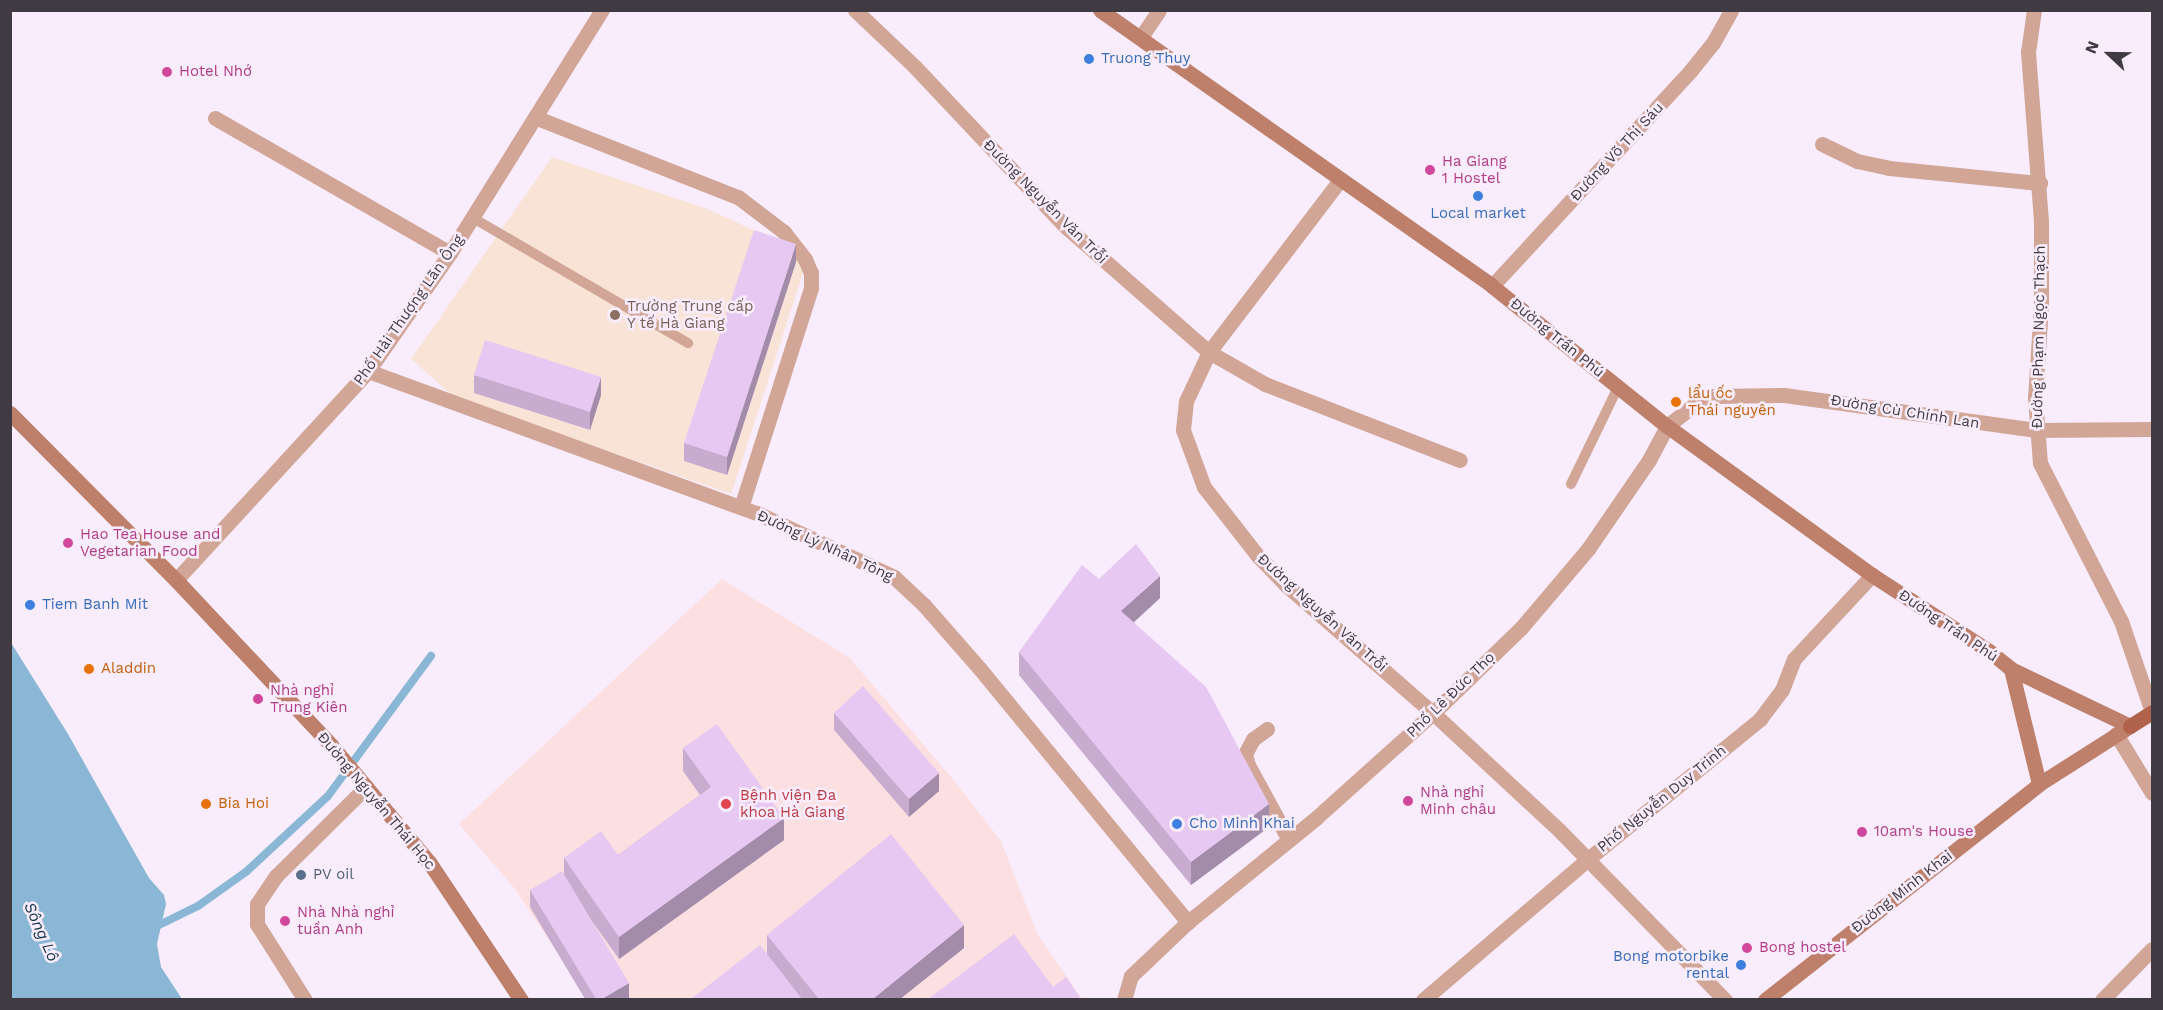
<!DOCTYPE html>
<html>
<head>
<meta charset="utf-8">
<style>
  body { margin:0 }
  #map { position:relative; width:2163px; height:1010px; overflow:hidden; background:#f9edfd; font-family:"Work Sans",sans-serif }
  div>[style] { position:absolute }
  .education>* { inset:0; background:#f9e3d6 }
  .medical>* { inset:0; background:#fce0e1 }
  .water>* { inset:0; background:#8bb7d7 }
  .stream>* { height:8px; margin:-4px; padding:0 4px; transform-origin:4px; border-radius:4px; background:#8bb7d7 }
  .service>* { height:10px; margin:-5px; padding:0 5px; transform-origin:5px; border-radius:5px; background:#d2a697 }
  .minor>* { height:15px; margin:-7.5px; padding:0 7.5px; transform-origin:7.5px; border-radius:7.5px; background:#d2a697 }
  .secondary>* { height:15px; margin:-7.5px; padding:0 7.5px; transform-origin:7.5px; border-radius:7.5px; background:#bf806b }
  .primary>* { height:15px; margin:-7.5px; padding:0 7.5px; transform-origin:7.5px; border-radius:7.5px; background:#b0634a }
  .wall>* { inset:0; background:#c7acd0 }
  .shaded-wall>* { inset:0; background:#a28ca9 }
  .building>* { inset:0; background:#e7c8f2 }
  .dots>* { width:16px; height:16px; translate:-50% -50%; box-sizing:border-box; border:3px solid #f9edfd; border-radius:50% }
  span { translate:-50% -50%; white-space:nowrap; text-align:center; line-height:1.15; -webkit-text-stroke:5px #f9edfd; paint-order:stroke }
  .shop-label { font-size:15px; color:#366cbe }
  .left { translate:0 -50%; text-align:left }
  .right { translate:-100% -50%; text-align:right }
  .hotel-label { font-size:15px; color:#b23c85 }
  .street-label { font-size:15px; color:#403b42 }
  .education-label { font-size:15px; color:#785e54 }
  .food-label { font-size:15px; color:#c56008 }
  .health-label { font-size:15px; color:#be3a42 }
  .service-label { font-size:15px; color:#4e5e75 }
  .water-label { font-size:16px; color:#12364c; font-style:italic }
  .frame { position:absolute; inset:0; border:12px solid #403b42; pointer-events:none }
  .north { position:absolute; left:2079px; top:24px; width:60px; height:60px; -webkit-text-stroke:4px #f9edfd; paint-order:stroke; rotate:292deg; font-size:16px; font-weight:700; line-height:24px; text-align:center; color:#403b42 }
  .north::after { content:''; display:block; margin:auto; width:21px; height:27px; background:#403b42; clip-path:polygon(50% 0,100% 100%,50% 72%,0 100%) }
</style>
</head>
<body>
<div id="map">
  <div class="education">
    <i style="clip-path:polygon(552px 157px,708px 209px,792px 248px,804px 270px,731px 494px,454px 397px,411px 359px)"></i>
  </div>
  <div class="medical">
    <i style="clip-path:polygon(722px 579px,850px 658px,956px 783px,1001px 841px,1037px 933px,1082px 999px,588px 999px,515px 889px,459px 824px)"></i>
  </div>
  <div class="water">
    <i style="clip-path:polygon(10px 641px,68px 734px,149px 878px,164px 895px,166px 904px,157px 944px,161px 967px,182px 999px,11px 999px)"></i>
  </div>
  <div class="stream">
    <i style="left:155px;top:927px;width:48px;rotate:-26deg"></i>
    <i style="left:198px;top:906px;width:60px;rotate:-35.5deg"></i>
    <i style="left:247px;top:871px;width:110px;rotate:-42.8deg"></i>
    <i style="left:328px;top:796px;width:174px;rotate:-53.7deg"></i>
  </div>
  <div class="service">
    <i style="left:473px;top:218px;width:249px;rotate:30.2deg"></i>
    <i style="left:1571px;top:484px;width:108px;rotate:-64.1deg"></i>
  </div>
  <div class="minor">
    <i style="left:855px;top:10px;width:83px;rotate:43.5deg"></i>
    <i style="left:915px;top:67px;width:219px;rotate:46.7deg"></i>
    <i style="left:1065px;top:226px;width:191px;rotate:41.2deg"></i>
    <i style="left:1209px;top:352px;width:54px;rotate:115.1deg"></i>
    <i style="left:1186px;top:401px;width:29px;rotate:96deg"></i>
    <i style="left:1183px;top:430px;width:61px;rotate:69.8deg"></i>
    <i style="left:1204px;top:487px;width:88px;rotate:52deg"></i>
    <i style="left:1258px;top:556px;width:39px;rotate:46deg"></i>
    <i style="left:1285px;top:584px;width:196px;rotate:41.1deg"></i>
    <i style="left:1433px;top:713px;width:172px;rotate:42.9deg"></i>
    <i style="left:1559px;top:830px;width:238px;rotate:45.7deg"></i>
    <i style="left:2034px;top:10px;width:42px;rotate:98.1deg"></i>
    <i style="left:2028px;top:52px;width:169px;rotate:85.6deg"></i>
    <i style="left:2041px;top:221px;width:84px;rotate:90deg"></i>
    <i style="left:2041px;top:305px;width:92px;rotate:93.7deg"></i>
    <i style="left:2035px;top:397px;width:66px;rotate:85.7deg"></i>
    <i style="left:2040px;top:463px;width:178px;rotate:62.9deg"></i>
    <i style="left:2121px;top:621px;width:96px;rotate:71.2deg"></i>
    <i style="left:1141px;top:37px;width:32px;rotate:-56deg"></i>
    <i style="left:215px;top:118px;width:271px;rotate:29.9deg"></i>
    <i style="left:537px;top:118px;width:216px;rotate:21.5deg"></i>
    <i style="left:738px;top:197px;width:58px;rotate:37.3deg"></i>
    <i style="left:784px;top:232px;width:34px;rotate:52deg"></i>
    <i style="left:805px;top:259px;width:15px;rotate:67deg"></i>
    <i style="left:811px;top:273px;width:15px;rotate:90deg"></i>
    <i style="left:811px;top:288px;width:230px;rotate:107.7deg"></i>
    <i style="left:1822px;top:144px;width:39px;rotate:26deg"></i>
    <i style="left:1857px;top:161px;width:33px;rotate:12deg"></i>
    <i style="left:1889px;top:168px;width:152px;rotate:5.7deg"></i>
    <i style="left:1340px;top:180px;width:216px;rotate:127.3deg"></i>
    <i style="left:1209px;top:352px;width:64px;rotate:29.7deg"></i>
    <i style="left:1265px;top:384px;width:209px;rotate:21.3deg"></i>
    <i style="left:1492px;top:286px;width:294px;rotate:-47.3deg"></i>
    <i style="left:1691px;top:70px;width:35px;rotate:-51deg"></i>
    <i style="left:1713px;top:43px;width:38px;rotate:-61deg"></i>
    <i style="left:368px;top:371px;width:414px;rotate:20.1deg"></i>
    <i style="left:757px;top:513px;width:151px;rotate:25deg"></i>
    <i style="left:894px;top:577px;width:41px;rotate:43deg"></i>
    <i style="left:924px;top:605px;width:85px;rotate:48.8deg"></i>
    <i style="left:980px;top:669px;width:328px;rotate:50.6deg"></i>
    <i style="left:176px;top:580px;width:284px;rotate:-47.4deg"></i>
    <i style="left:368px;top:371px;width:144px;rotate:-55.2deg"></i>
    <i style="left:450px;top:253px;width:287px;rotate:-58deg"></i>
    <i style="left:1267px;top:729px;width:17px;rotate:144deg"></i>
    <i style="left:1253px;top:739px;width:17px;rotate:118deg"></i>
    <i style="left:1245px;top:754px;width:11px;rotate:75deg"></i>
    <i style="left:1248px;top:765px;width:85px;rotate:61.3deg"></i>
    <i style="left:2116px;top:734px;width:69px;rotate:58.6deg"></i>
    <i style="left:305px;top:1000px;width:90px;rotate:-122.3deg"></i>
    <i style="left:257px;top:924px;width:20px;rotate:-90deg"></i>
    <i style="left:257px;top:904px;width:34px;rotate:-56deg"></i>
    <i style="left:276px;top:876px;width:127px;rotate:-44.7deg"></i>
    <i style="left:1124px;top:1000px;width:25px;rotate:-74deg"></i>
    <i style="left:1131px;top:976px;width:79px;rotate:-43.5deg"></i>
    <i style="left:1188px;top:922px;width:166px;rotate:-39.1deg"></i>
    <i style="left:1317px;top:817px;width:156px;rotate:-41.9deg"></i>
    <i style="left:1433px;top:713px;width:122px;rotate:-44deg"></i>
    <i style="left:1521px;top:628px;width:104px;rotate:-49.7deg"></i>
    <i style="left:1588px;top:549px;width:108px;rotate:-55.6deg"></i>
    <i style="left:1649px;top:460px;width:38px;rotate:-62deg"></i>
    <i style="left:1667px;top:426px;width:39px;rotate:-38deg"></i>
    <i style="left:1698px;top:402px;width:17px;rotate:-21deg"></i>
    <i style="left:1714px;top:396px;width:70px;rotate:-0.8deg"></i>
    <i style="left:1784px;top:395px;width:253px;rotate:7.9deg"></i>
    <i style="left:2035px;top:430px;width:117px;rotate:-0.5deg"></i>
    <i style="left:1423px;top:1000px;width:217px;rotate:-40.5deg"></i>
    <i style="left:1588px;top:859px;width:222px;rotate:-39.1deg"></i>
    <i style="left:1760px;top:719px;width:36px;rotate:-53deg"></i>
    <i style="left:1782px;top:690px;width:33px;rotate:-69deg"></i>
    <i style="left:1794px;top:659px;width:115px;rotate:-47.1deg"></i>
    <i style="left:2102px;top:1000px;width:71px;rotate:-45.6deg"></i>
  </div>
  <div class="secondary">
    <i style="left:1100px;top:10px;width:479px;rotate:35.1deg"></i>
    <i style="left:1492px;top:286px;width:224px;rotate:38.7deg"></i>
    <i style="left:1667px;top:426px;width:253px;rotate:36deg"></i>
    <i style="left:1872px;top:575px;width:140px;rotate:33deg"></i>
    <i style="left:1989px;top:651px;width:28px;rotate:39deg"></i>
    <i style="left:2011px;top:669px;width:132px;rotate:25.6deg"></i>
    <i style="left:10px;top:413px;width:235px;rotate:45.2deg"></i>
    <i style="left:176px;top:580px;width:226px;rotate:46.8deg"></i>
    <i style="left:331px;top:745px;width:153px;rotate:50.1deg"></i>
    <i style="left:429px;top:862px;width:166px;rotate:56.3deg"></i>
    <i style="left:2011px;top:669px;width:118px;rotate:76.3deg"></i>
    <i style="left:1765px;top:1000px;width:349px;rotate:-38.2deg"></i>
    <i style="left:2039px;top:784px;width:108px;rotate:-32.5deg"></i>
  </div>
  <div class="primary">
    <i style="left:2130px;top:726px;width:26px;rotate:-32deg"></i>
  </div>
  <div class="wall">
    <i style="clip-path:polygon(796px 262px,727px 475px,684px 461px,684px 443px)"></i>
    <i style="clip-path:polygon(474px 375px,601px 395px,590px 430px,474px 393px)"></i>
    <i style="clip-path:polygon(1099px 579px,1160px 598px,1134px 622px,1269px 827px,1191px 885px,1019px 675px,1019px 652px)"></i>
    <i style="clip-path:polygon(834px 713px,939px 791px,909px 817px,834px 730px)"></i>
    <i style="clip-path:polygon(683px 748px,784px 840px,619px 959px,591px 920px,629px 999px,585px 999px,530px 907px,530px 890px,564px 874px,564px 858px,618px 855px,700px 795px,683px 771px)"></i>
    <i style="clip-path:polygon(767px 935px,964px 948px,900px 999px,691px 999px,767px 955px)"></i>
  </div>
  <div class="shaded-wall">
    <i style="clip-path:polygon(796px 244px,796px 262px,727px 475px,727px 457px)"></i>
    <i style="clip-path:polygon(601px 377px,601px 395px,590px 430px,590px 412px)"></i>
    <i style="clip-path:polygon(1160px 576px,1160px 598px,1121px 634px,1121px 611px)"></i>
    <i style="clip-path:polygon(939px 773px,939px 791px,909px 817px,909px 799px)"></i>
    <i style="clip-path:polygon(1269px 804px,1269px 827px,1191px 885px,1191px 862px)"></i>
    <i style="clip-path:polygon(784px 818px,784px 840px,619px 959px,619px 937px)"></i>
    <i style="clip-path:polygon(964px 925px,964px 948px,900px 999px,873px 999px)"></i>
    <i style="clip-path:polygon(629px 983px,629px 999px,602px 999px)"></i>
  </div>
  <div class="building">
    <i style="clip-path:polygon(754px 230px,796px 244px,727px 457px,684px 443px)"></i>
    <i style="clip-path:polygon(485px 340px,601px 377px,590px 412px,474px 375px)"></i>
    <i style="clip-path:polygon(1136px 544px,1160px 576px,1121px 611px,1206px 687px,1269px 804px,1191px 862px,1019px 652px,1082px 565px,1099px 579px)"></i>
    <i style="clip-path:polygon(863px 686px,939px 773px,909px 799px,834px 713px)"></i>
    <i style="clip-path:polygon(717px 724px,784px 818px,619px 937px,564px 858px,601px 831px,618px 855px,711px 787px,683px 748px)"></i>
    <i style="clip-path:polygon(891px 834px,964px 925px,873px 999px,819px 999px,767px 935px)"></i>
    <i style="clip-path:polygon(562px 871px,629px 983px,602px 999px,596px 999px,530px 890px)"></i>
    <i style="clip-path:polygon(1014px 934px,1053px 987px,1066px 977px,1081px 999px,928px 999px)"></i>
    <i style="clip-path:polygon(760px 945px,802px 999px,691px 999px)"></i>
  </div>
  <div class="dots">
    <i style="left:1089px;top:59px;background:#3f7fe0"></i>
    <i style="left:167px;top:72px;background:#d1479c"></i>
    <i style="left:1430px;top:170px;background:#d1479c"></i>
    <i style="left:1478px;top:196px;background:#3f7fe0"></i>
    <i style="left:615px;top:315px;background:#8d6e63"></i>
    <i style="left:1676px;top:402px;background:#e8710a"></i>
    <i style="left:68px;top:543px;background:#d1479c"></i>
    <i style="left:30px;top:605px;background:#3f7fe0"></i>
    <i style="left:89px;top:669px;background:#e8710a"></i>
    <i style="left:258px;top:699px;background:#d1479c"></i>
    <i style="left:1408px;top:801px;background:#d1479c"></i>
    <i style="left:206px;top:804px;background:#e8710a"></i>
    <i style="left:726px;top:804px;background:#e0444e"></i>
    <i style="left:1177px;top:824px;background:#3f7fe0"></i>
    <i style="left:1862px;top:832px;background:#d1479c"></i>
    <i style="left:301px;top:875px;background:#5c6f8a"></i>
    <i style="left:285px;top:921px;background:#d1479c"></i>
    <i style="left:1747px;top:948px;background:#d1479c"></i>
    <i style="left:1741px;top:965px;background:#3f7fe0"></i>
  </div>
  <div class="shop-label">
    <span class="left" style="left:1101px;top:59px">Truong Thuy</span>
    <span style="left:1478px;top:214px">Local market</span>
    <span class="left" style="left:42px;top:605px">Tiem Banh Mit</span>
    <span class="left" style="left:1189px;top:824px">Cho Minh Khai</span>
    <span class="right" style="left:1729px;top:965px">Bong motorbike<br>rental</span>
  </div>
  <div class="hotel-label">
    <span class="left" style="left:179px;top:72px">Hotel Nhớ</span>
    <span class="left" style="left:1442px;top:170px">Ha Giang<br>1 Hostel</span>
    <span class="left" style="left:80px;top:543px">Hao Tea House and<br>Vegetarian Food</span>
    <span class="left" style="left:270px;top:699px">Nhà nghỉ<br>Trung Kiên</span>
    <span class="left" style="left:1420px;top:801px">Nhà nghỉ<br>Minh châu</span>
    <span class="left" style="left:1874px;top:832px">10am's House</span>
    <span class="left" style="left:297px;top:921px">Nhà Nhà nghỉ<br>tuần Anh</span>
    <span class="left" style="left:1759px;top:948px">Bong hostel</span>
  </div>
  <div class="street-label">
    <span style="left:1617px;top:152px;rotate:-47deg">Đường Võ Thị Sáu</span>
    <span style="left:1045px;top:202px;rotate:45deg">Đường Nguyễn Văn Trỗi</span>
    <span style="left:409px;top:310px;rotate:-55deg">Phố Hải Thượng Lãn Ông</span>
    <span style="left:2039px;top:337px;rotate:-89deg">Đường Phạm Ngọc Thạch</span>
    <span style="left:1557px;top:338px;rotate:39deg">Đường Trần Phú</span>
    <span style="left:1905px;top:412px;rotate:9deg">Đường Cù Chính Lan</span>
    <span style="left:825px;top:546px;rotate:25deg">Đường Lý Nhân Tông</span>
    <span style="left:1322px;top:613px;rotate:42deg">Đường Nguyễn Văn Trỗi</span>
    <span style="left:1948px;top:626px;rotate:34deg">Đường Trần Phú</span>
    <span style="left:1451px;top:695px;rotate:-44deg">Phố Lê Đức Thọ</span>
    <span style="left:1662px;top:799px;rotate:-39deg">Phố Nguyễn Duy Trinh</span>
    <span style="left:376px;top:801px;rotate:50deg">Đường Nguyễn Thái Học</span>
    <span style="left:1902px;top:892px;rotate:-38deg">Đường Minh Khai</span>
  </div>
  <div class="education-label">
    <span class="left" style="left:627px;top:315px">Trường Trung cấp<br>Y tế Hà Giang</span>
  </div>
  <div class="food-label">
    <span class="left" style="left:1688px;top:402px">lẩu ốc<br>Thái nguyên</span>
    <span class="left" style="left:101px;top:669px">Aladdin</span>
    <span class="left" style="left:218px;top:804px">Bia Hoi</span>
  </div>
  <div class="health-label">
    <span class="left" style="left:740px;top:804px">Bệnh viện Đa<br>khoa Hà Giang</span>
  </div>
  <div class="service-label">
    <span class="left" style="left:313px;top:875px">PV oil</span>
  </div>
  <div class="water-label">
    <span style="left:41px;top:932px;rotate:66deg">Sông Lô</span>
  </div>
  <div class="frame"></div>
  <div class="north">N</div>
</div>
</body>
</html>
